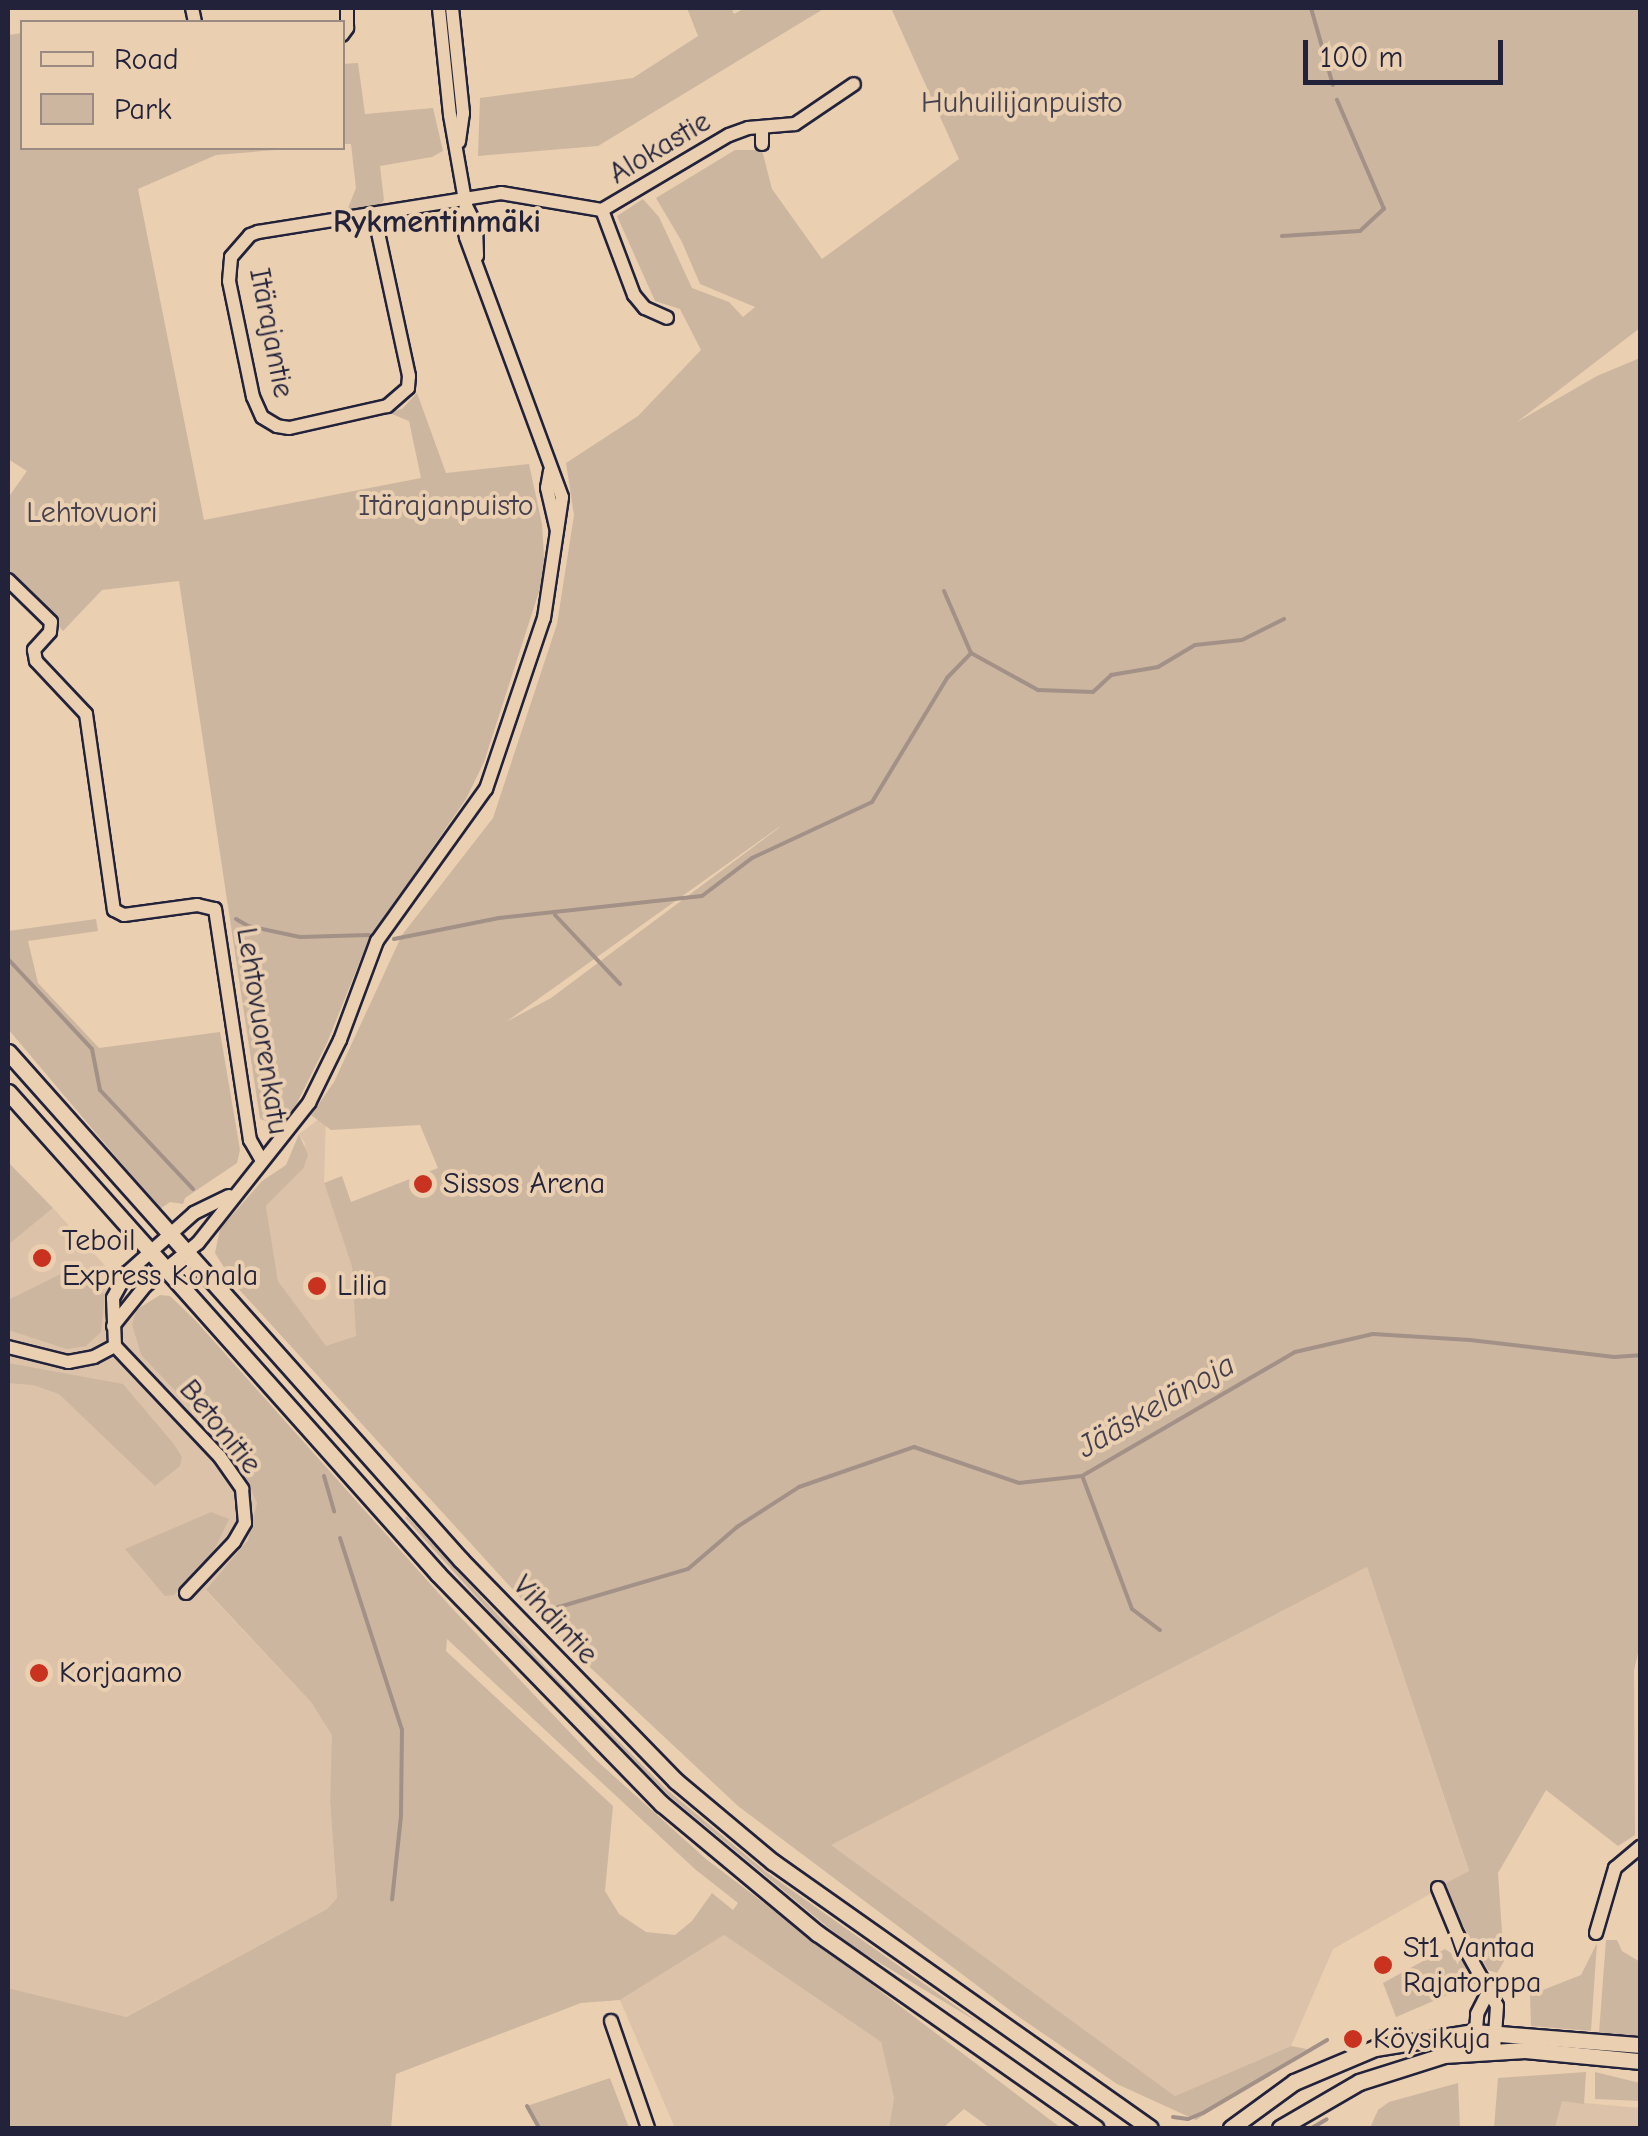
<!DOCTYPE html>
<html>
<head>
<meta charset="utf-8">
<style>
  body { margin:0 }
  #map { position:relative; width:1648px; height:2136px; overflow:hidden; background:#eacfb1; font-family:"Comic Neue",sans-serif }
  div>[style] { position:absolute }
  .built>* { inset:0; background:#dbc2a8 }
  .green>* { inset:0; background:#cdb6a0 }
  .stream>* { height:4px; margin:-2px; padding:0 2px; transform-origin:2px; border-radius:2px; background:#a39187 }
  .roads { filter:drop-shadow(2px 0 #22223b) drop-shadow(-2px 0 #22223b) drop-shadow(0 2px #22223b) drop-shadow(0 -2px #22223b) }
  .minor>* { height:12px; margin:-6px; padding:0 6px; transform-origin:6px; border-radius:6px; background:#eacfb1 }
  .major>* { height:15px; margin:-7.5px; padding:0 7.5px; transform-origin:7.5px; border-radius:7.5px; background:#eacfb1 }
  .dots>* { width:28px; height:28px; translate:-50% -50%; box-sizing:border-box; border:5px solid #eacfb1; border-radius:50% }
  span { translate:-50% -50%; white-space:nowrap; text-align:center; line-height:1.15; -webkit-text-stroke:8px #eacfb1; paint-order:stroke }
  .park-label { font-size:30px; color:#44404f }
  .street-label { font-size:30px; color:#22223b }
  .poi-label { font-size:30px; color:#22223b }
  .left { translate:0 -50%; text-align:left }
  .neighbourhood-label { font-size:32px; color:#22223b; font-weight:700 }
  .water-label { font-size:32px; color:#423e4e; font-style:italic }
  .frame { position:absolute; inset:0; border:10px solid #22223b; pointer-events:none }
  .legend { position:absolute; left:20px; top:20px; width:325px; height:130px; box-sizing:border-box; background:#eacfb1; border:2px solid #9a8a82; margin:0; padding:12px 18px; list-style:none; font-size:30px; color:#22223b }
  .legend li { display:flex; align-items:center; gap:20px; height:50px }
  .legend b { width:50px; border:2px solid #9a8a82 }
  .scale { position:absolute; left:1303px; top:40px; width:200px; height:45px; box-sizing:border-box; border:5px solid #22223b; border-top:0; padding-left:12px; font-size:30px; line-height:35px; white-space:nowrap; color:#22223b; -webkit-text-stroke:8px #eacfb1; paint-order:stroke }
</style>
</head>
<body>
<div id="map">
  <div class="built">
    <i style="clip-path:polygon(326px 1114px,324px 1183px,352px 1267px,357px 1336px,326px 1347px,278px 1281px,266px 1206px,303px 1169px,305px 1143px,299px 1134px)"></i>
    <i style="clip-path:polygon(53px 1208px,107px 1268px,136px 1310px,132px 1325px,141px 1355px,236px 1455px,250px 1478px,257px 1503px,255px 1526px,237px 1557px,206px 1591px,311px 1702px,333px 1735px,330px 1801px,337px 1898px,327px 1909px,125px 2017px,8px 1988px,8px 1245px)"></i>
    <i style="clip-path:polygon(1367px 1567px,1469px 1872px,1333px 1949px,1291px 2046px,1175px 2096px,830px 1845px)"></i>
    <i style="clip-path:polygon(724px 1935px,881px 2042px,894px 2098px,889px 2128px,675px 2128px,620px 2000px)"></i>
    <i style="clip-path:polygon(1561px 2101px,1640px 2108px,1640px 2128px,1555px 2128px)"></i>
  </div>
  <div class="green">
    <i style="clip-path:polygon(687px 8px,731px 8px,734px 14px,745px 8px,825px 8px,598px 146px,478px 156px,480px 98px,633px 78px,698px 36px)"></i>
    <i style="clip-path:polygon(evenodd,891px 8px,1640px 8px,1640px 328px,1517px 422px,1597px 376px,1640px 358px,1640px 1645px,1634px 1670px,1635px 1835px,1618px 1846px,1546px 1790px,1498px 1873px,1504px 1961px,1497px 1973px,1488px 1970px,1441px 1886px,1469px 1871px,1367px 1567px,831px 1845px,1175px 2096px,1291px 2046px,1307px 2049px,1196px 2120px,1117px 2084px,1019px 2017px,738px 1806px,547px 1627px,235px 1285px,215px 1253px,220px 1229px,262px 1181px,286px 1165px,299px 1134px,308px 1155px,303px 1169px,266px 1206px,278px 1281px,326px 1346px,356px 1336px,352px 1267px,324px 1183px,342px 1176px,351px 1202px,438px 1168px,420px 1125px,331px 1130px,311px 1115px,334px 1082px,402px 935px,493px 818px,557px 624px,574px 515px,566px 463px,638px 416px,701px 350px,680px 309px,655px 301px,617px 216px,643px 199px,659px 217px,692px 288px,729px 302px,743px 317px,755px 307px,700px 284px,682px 242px,656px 198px,735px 150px,762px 150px,772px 189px,822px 259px,959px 159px,891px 8px,780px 827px,551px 998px,506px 1022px,779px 827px,780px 827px)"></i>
    <i style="clip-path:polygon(22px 33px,22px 148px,299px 148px,216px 155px,138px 189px,204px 520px,421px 478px,409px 421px,387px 412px,402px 409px,417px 393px,446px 473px,529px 464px,542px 524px,545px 573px,484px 762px,466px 799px,368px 941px,327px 1043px,294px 1109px,272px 1123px,260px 1119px,179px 581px,102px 590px,63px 631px,39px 601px,8px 574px,8px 498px,27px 471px,8px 459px,8px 35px)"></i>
    <i style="clip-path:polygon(358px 63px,365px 114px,433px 108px,443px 151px,432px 157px,380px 166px,384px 200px,379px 208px,346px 213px,356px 188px,351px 144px,343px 144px,343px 64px)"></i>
    <i style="clip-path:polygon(96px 919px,98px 931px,28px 941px,38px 983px,99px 1048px,220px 1032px,240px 1150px,237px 1163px,185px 1198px,183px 1204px,170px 1202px,160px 1209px,8px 1029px,8px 931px)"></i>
    <i style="clip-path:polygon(8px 1162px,53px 1208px,8px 1245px)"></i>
    <i style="clip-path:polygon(73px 1268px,105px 1295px,101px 1332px,86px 1346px,67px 1349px,8px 1330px,8px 1300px)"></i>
    <i style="clip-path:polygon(evenodd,160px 1295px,170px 1296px,195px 1320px,450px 1606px,596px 1760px,706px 1859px,1061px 2128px,990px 2128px,964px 2109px,943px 2128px,889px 2128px,894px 2098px,881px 2042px,724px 1935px,620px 2000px,581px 2003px,396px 2074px,391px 2128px,8px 2128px,8px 1988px,126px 2017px,327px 1909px,337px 1898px,330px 1801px,332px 1735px,311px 1702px,206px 1590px,248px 1540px,257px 1503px,236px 1455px,141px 1355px,132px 1325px,136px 1310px,160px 1295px,447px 1639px,696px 1870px,738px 1903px,733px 1910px,712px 1893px,692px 1921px,675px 1935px,646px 1932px,619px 1914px,605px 1891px,613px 1806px,446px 1651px,447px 1639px)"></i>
    <i style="clip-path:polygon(8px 1363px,123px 1384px,173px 1443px,182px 1457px,180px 1466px,155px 1486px,59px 1394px,33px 1385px,8px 1383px)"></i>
    <i style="clip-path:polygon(211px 1512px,229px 1519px,211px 1557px,174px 1595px,165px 1596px,125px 1549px)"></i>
    <i style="clip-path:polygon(407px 1516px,551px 1673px,666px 1789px,766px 1872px,981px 2024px,847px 1943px,668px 1795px,549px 1677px,405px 1518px)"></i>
    <i style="clip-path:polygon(1606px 1940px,1617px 1940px,1622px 1951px,1640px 1962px,1640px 2039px,1599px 2033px)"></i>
    <i style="clip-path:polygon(1597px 1943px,1591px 2031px,1531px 2026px,1530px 1995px,1581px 1975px)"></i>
    <i style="clip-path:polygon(1445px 1949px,1464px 1962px,1471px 1985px,1396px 2017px,1383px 1983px)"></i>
    <i style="clip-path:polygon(1586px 2072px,1584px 2104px,1562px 2101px,1555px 2128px,1494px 2128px,1498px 2078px)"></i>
    <i style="clip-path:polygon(1595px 2072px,1640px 2083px,1640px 2101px,1595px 2099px)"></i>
    <i style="clip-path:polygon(610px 2078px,629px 2128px,539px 2128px,527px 2106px)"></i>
    <i style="clip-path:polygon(1458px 2083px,1460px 2128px,1370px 2128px,1378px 2110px,1389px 2102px)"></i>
  </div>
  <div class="stream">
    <i style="left:1311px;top:8px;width:80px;rotate:74.1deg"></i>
    <i style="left:1282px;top:236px;width:78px;rotate:-3.7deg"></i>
    <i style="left:1360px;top:231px;width:33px;rotate:-43deg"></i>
    <i style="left:1384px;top:209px;width:119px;rotate:-113.3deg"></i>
    <i style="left:944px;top:591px;width:68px;rotate:66.5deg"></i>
    <i style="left:555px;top:915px;width:95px;rotate:46.7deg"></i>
    <i style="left:236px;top:919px;width:14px;rotate:30deg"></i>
    <i style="left:248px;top:926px;width:53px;rotate:11.9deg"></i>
    <i style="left:300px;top:937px;width:69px;rotate:-1.7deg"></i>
    <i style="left:394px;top:939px;width:107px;rotate:-11.3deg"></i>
    <i style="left:499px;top:918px;width:204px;rotate:-6.2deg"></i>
    <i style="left:702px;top:896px;width:63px;rotate:-37.2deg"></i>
    <i style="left:752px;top:858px;width:132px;rotate:-25deg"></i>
    <i style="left:872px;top:802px;width:145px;rotate:-58.8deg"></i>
    <i style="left:947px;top:678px;width:35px;rotate:-46deg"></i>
    <i style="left:971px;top:653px;width:77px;rotate:28.9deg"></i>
    <i style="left:1038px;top:690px;width:55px;rotate:2.1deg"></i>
    <i style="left:1093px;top:692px;width:25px;rotate:-43deg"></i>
    <i style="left:1111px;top:675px;width:48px;rotate:-9.7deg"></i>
    <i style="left:1158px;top:667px;width:43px;rotate:-30.7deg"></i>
    <i style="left:1195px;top:645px;width:47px;rotate:-6.1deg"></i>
    <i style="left:1242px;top:640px;width:47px;rotate:-26.6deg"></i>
    <i style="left:8px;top:959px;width:123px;rotate:47deg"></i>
    <i style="left:92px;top:1049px;width:42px;rotate:79deg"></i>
    <i style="left:100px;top:1090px;width:136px;rotate:46.8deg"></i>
    <i style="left:324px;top:1476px;width:37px;rotate:74deg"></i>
    <i style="left:1083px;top:1478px;width:140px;rotate:69.5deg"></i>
    <i style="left:1132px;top:1609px;width:35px;rotate:37deg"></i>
    <i style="left:340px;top:1538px;width:202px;rotate:72.1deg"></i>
    <i style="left:402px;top:1730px;width:86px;rotate:90.7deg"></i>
    <i style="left:401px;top:1816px;width:84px;rotate:96.1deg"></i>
    <i style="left:552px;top:1609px;width:142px;rotate:-16.4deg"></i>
    <i style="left:688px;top:1569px;width:65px;rotate:-40.6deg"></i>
    <i style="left:737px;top:1527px;width:74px;rotate:-32.8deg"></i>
    <i style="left:799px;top:1487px;width:122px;rotate:-19.2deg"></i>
    <i style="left:914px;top:1447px;width:111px;rotate:18.9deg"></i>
    <i style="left:1019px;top:1483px;width:63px;rotate:-6.3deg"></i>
    <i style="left:1082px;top:1476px;width:246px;rotate:-30.2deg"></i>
    <i style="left:1295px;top:1352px;width:80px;rotate:-13deg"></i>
    <i style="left:1373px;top:1334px;width:97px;rotate:3.5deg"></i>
    <i style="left:1470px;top:1340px;width:145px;rotate:6.7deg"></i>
    <i style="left:1614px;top:1357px;width:26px;rotate:-4deg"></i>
    <i style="left:527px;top:2106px;width:25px;rotate:61deg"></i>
    <i style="left:1173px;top:2117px;width:15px;rotate:8deg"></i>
    <i style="left:1188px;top:2119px;width:16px;rotate:-22deg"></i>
    <i style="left:1203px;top:2113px;width:144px;rotate:-30.5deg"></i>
    <i style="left:1312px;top:2128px;width:17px;rotate:-31deg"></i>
  </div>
  <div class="roads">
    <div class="minor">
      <i style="left:192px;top:8px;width:14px;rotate:78deg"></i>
      <i style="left:452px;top:8px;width:106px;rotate:84deg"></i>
      <i style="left:463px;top:113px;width:29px;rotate:98deg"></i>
      <i style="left:342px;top:35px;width:9px;rotate:-54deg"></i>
      <i style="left:347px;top:28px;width:20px;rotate:-90deg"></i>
      <i style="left:762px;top:144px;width:16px;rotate:-90deg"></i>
      <i style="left:466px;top:206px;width:22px;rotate:63deg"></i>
      <i style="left:476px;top:226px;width:30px;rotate:88deg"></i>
      <i style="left:602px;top:210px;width:91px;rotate:69.4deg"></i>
      <i style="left:634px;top:295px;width:17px;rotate:50deg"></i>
      <i style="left:645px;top:308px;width:24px;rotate:24deg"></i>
      <i style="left:374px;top:214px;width:166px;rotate:77.8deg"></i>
      <i style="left:409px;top:376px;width:12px;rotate:95deg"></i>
      <i style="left:408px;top:388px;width:28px;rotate:139deg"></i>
      <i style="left:387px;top:406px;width:100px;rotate:167.3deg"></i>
      <i style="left:289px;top:428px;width:12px;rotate:-171deg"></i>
      <i style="left:277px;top:426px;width:17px;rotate:-149deg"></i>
      <i style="left:262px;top:417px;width:22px;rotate:-114deg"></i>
      <i style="left:253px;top:397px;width:118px;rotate:-101.7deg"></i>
      <i style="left:229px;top:281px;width:24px;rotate:-85deg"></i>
      <i style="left:231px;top:257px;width:29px;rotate:-49deg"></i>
      <i style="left:250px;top:235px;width:9px;rotate:-21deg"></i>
      <i style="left:258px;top:232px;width:246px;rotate:-9.1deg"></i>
      <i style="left:501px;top:193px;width:102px;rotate:9.6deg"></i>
      <i style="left:602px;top:210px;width:147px;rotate:-30.6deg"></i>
      <i style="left:729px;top:135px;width:20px;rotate:-20deg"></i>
      <i style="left:748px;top:128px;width:47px;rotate:-4.9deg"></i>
      <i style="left:795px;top:124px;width:71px;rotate:-34.1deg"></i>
      <i style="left:550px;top:471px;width:17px;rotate:100deg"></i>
      <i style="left:547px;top:488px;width:44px;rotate:76.9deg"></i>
      <i style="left:8px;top:580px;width:60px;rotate:44.3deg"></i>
      <i style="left:51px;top:622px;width:10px;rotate:96deg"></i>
      <i style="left:50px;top:632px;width:24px;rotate:132deg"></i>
      <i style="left:34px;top:650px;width:11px;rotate:80deg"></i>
      <i style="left:36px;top:661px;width:73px;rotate:46.7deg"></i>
      <i style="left:86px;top:714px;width:198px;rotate:81.9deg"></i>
      <i style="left:114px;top:910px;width:11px;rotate:27deg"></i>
      <i style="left:124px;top:915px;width:74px;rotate:-7.8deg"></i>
      <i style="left:197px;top:905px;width:18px;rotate:13deg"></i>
      <i style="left:215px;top:909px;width:234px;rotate:81.4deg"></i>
      <i style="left:250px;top:1140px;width:24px;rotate:60deg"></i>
      <i style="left:113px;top:1326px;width:51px;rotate:-51.3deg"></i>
      <i style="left:145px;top:1286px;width:68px;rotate:-39.1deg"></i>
      <i style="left:198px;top:1243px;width:179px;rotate:-51.6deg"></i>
      <i style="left:309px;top:1103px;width:70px;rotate:-63.8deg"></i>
      <i style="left:340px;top:1040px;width:106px;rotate:-69.5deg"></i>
      <i style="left:377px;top:941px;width:187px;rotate:-54.4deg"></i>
      <i style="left:486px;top:789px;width:181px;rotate:-71.3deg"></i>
      <i style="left:544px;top:618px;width:122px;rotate:-81.5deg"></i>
      <i style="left:562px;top:497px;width:277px;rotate:-110.3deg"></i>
      <i style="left:466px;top:237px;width:17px;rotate:-103deg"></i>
      <i style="left:462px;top:220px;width:15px;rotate:-74deg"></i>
      <i style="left:466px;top:206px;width:92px;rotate:-100deg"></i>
      <i style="left:450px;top:115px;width:108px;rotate:-95.9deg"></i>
      <i style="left:115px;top:1346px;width:153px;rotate:46.6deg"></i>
      <i style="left:220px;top:1457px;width:39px;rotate:55deg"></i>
      <i style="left:242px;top:1489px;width:34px;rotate:85deg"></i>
      <i style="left:245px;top:1523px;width:22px;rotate:120deg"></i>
      <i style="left:234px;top:1542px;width:70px;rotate:133.3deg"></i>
      <i style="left:8px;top:1347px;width:62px;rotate:14deg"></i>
      <i style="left:68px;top:1362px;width:26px;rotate:-11deg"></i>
      <i style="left:94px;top:1357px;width:24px;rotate:-28deg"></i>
      <i style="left:115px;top:1346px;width:48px;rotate:-92.4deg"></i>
      <i style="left:113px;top:1298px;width:29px;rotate:-61deg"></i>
      <i style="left:127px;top:1273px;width:90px;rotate:-41.8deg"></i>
      <i style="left:194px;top:1213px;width:39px;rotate:-26deg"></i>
      <i style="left:1438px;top:1888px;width:50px;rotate:67.6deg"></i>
      <i style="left:1457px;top:1934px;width:82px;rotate:60.9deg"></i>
      <i style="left:1497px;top:2006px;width:44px;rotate:93.9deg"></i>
      <i style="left:1596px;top:1933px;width:68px;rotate:-73.7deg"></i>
      <i style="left:1615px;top:1868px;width:33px;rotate:-40deg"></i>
      <i style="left:611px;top:2021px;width:113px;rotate:70.9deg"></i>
      <i style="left:1474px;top:2052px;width:38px;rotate:-85deg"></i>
      <i style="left:1477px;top:2014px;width:25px;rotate:-63deg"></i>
    </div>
    <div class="major">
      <i style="left:8px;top:1052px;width:681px;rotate:48.28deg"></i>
      <i style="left:461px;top:1560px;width:308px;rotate:45.8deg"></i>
      <i style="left:676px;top:1781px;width:126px;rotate:39.9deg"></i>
      <i style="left:773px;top:1862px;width:461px;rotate:35.2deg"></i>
      <i style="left:8px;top:1092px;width:646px;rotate:48.26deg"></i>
      <i style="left:438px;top:1574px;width:321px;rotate:45.8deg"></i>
      <i style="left:662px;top:1804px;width:202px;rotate:39.8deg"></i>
      <i style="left:817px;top:1933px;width:340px;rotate:35deg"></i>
      <i style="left:1231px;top:2128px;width:78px;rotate:-36.1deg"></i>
      <i style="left:1294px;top:2082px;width:88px;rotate:-22.8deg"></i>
      <i style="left:1375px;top:2048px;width:100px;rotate:-9.2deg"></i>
      <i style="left:1474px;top:2032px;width:167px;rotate:4.5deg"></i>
      <i style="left:1280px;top:2128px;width:91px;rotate:-30.2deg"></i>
      <i style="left:1359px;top:2082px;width:89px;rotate:-17.6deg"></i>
      <i style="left:1444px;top:2055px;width:81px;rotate:-3.5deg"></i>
      <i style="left:1525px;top:2050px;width:116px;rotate:5.5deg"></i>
    </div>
  </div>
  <div class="dots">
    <i style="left:423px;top:1184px;background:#c8321e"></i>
    <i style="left:42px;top:1258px;background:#c8321e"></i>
    <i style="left:317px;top:1286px;background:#c8321e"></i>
    <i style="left:39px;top:1673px;background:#c8321e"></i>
    <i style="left:1383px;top:1965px;background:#c8321e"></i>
    <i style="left:1353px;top:2039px;background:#c8321e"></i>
  </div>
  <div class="park-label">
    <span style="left:1022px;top:103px">Huhuilijanpuisto</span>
    <span style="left:446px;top:506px">Itärajanpuisto</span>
    <span style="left:92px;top:513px">Lehtovuori</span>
  </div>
  <div class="street-label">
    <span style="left:660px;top:148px;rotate:-31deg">Alokastie</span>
    <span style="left:271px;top:333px;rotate:79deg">Itärajantie</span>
    <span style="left:262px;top:1031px;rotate:81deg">Lehtovuorenkatu</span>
    <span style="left:220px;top:1427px;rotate:51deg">Betonitie</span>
    <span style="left:555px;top:1620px;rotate:47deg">Vihdintie</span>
  </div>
  <div class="poi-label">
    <span class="left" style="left:443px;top:1184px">Sissos Arena</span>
    <span class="left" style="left:62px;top:1258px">Teboil<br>Express Konala</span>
    <span class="left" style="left:337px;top:1286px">Lilia</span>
    <span class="left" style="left:59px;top:1673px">Korjaamo</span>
    <span class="left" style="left:1403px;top:1965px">St1 Vantaa<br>Rajatorppa</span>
    <span class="left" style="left:1373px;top:2039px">Köysikuja</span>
  </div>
  <div class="neighbourhood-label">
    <span style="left:437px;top:222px">Rykmentinmäki</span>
  </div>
  <div class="water-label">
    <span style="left:1156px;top:1406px;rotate:-30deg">Jääskelänoja</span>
  </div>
  <div class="frame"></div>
  <ul class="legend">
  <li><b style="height:12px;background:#eacfb1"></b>Road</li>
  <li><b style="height:28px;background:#cdb6a0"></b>Park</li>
  </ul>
  <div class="scale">100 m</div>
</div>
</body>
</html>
